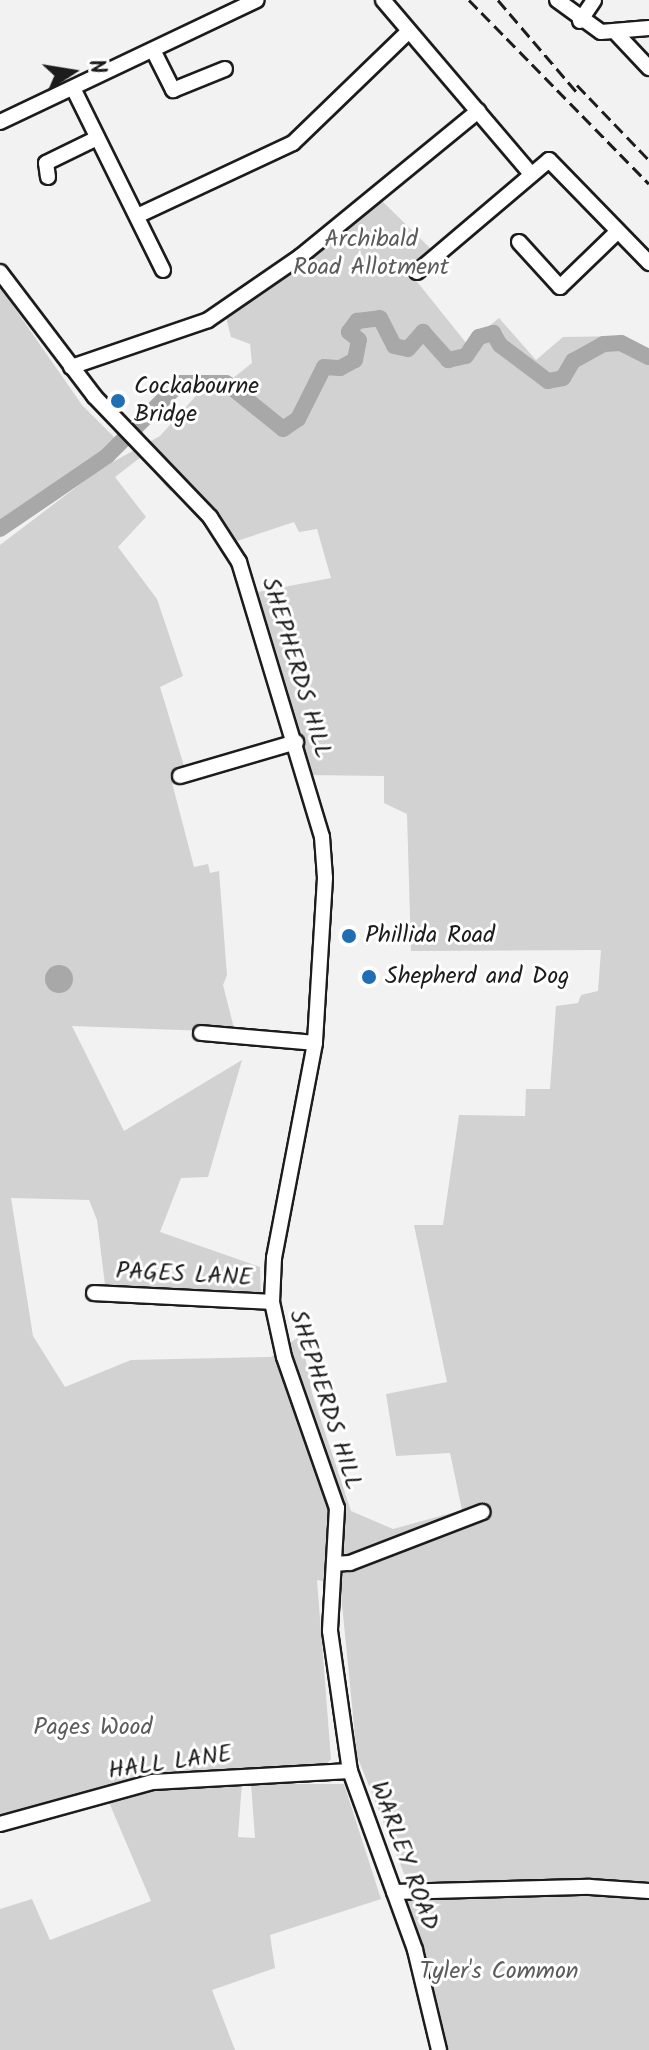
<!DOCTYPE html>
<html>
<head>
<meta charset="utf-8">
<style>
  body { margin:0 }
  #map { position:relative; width:649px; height:2050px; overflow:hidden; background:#f2f2f2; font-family:Kalam,sans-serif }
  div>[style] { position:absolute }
  .green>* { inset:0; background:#d2d2d2 }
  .water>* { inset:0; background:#a8a8a8 }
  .round { border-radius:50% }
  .river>* { height:16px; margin:-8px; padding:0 8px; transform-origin:8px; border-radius:8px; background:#a8a8a8 }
  .roads { filter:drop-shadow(2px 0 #1c1c1c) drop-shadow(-2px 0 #1c1c1c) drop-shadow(0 2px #1c1c1c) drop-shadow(0 -2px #1c1c1c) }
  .minor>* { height:14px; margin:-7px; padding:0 7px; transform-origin:7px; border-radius:7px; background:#fff }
  .rail>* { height:3px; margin-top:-1.5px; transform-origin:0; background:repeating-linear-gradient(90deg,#1c1c1c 0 12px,transparent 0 18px) }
  .dots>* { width:22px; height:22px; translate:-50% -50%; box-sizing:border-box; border:4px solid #fff; border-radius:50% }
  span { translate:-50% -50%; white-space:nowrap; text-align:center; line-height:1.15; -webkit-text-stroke:6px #fff; paint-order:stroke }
  .park-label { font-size:24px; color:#5c5c5c }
  .poi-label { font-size:24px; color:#1c1c1c }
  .left { translate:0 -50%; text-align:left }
  .street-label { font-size:24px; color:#1c1c1c }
  .north { position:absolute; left:32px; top:32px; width:80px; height:80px; -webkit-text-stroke:6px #fff; paint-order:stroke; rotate:78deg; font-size:22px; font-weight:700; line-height:32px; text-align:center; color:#1c1c1c }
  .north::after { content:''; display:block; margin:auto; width:28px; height:36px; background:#1c1c1c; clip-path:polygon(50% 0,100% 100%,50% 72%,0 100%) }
</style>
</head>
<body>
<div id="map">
  <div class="green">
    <i style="clip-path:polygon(evenodd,379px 198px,434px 252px,410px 273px,467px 344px,499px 318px,536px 360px,563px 337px,623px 336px,649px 349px,649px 2050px,439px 2050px,394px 1892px,411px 1891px,357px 1756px,340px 1584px,317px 1580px,331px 1759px,324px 1767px,161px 1775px,0 1817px,0 545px,100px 469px,160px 436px,202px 389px,222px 387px,252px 363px,250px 344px,231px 337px,224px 309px,276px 283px,379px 198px,141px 457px,170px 491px,188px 481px,234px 542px,294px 522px,299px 532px,317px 529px,331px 578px,258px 592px,305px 775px,384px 776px,384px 803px,407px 814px,411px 951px,601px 950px,598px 991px,581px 995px,578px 1003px,556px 1006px,550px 1089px,526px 1089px,525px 1116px,459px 1115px,443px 1225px,414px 1225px,447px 1382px,386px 1394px,396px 1456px,450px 1453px,462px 1510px,393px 1529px,351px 1511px,312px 1393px,301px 1335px,271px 1357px,131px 1360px,65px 1387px,33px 1336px,11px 1198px,89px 1200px,97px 1220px,106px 1293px,261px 1301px,260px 1267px,160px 1232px,181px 1178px,208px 1177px,242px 1060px,124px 1131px,72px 1026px,235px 1032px,223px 985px,227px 975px,219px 871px,210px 873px,208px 864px,194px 867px,170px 775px,184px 766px,160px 687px,183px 676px,157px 599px,118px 547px,146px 517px,115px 477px,141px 457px)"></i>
    <i style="clip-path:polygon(0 287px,82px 405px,120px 443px,0 529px)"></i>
    <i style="clip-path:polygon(242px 1782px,238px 1837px,255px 1838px,251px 1784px,344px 1784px,381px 1899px,270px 1935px,275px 1968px,212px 1990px,235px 2050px,0 2050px,0 1909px,32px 1899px,50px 1940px,151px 1901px,108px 1800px,189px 1784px)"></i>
  </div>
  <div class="water">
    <i class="round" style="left:45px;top:965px;width:28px;height:28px"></i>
  </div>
  <div class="river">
    <i style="left:0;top:529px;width:130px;rotate:-34.3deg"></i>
    <i style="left:107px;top:456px;width:103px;rotate:-45deg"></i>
    <i style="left:180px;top:383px;width:46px"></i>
    <i style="left:226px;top:383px;width:73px;rotate:38.9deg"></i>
    <i style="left:283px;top:429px;width:18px;rotate:-34deg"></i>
    <i style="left:298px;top:419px;width:58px;rotate:-63.4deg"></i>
    <i style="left:324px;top:367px;width:16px;rotate:4deg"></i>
    <i style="left:340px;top:368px;width:17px;rotate:-28deg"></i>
    <i style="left:355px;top:360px;width:20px;rotate:-79deg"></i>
    <i style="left:359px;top:340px;width:13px;rotate:-141deg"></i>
    <i style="left:349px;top:332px;width:14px;rotate:-54deg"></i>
    <i style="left:357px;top:321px;width:23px;rotate:-7deg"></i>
    <i style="left:380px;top:318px;width:31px;rotate:63deg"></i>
    <i style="left:394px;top:346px;width:14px;rotate:12deg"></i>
    <i style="left:408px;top:349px;width:23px;rotate:-49deg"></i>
    <i style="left:423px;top:332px;width:38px;rotate:48deg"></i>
    <i style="left:448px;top:360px;width:18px;rotate:-13deg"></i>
    <i style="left:466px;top:356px;width:23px;rotate:-56deg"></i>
    <i style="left:479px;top:337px;width:15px;rotate:-16deg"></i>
    <i style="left:493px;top:333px;width:14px;rotate:60deg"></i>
    <i style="left:500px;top:345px;width:60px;rotate:36.9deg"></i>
    <i style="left:548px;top:381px;width:15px;rotate:-11deg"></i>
    <i style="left:563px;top:378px;width:20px;rotate:-60deg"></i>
    <i style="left:573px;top:361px;width:35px;rotate:-29deg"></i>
    <i style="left:604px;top:344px;width:17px;rotate:-3deg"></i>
    <i style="left:621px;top:343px;width:31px;rotate:27deg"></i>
  </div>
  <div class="roads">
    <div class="minor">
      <i style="left:383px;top:0;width:228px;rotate:49.6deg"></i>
      <i style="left:557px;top:0;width:54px;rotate:36deg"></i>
      <i style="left:601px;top:32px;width:48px;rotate:-4.8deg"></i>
      <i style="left:580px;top:21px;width:25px;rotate:-56deg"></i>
      <i style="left:617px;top:34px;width:47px;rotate:46.7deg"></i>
      <i style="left:153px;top:50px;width:45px;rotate:63.4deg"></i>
      <i style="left:173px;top:90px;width:56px;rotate:-22deg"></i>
      <i style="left:73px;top:88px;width:203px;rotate:63.7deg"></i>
      <i style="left:0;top:122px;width:284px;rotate:-25.4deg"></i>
      <i style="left:48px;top:177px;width:14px;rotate:-98deg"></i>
      <i style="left:46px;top:163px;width:57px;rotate:-26.1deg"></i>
      <i style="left:137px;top:216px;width:172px;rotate:-25.1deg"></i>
      <i style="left:293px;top:143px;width:161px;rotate:-44deg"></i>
      <i style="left:519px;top:242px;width:61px;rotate:47.7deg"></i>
      <i style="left:560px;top:287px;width:79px;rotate:-44deg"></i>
      <i style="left:0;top:272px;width:156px;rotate:52.8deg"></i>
      <i style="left:94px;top:396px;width:168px;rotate:46.2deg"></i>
      <i style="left:210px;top:517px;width:54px;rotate:57.2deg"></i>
      <i style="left:239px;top:562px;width:287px;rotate:73.2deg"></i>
      <i style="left:322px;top:837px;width:41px;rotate:85.8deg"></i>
      <i style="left:325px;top:878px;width:165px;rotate:93.5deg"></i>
      <i style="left:315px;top:1043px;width:219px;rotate:100.8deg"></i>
      <i style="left:274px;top:1258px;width:44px;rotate:92.6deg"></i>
      <i style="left:272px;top:1302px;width:56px;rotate:77.7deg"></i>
      <i style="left:284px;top:1357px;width:160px;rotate:70.7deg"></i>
      <i style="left:337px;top:1508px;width:123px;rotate:93.3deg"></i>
      <i style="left:330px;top:1631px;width:141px;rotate:81.9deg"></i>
      <i style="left:350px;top:1771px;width:190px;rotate:70deg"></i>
      <i style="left:415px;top:1950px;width:103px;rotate:76.5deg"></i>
      <i style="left:417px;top:272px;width:173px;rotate:-40.3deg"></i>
      <i style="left:549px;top:160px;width:144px;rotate:45.8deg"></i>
      <i style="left:71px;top:367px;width:145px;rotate:-18.9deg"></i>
      <i style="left:208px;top:320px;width:113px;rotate:-34.5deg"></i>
      <i style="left:301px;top:256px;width:229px;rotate:-39.3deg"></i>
      <i style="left:180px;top:776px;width:121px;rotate:-16.3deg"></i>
      <i style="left:201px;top:1033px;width:114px;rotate:5deg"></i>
      <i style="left:94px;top:1293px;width:178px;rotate:2.9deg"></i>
      <i style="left:334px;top:1564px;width:16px;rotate:-4deg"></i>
      <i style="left:350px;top:1563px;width:142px;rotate:-21.1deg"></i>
      <i style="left:0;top:1824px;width:159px;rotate:-15.4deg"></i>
      <i style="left:153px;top:1782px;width:197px;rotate:-3.2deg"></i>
      <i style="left:394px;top:1892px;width:196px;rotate:-1.5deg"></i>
      <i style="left:590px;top:1887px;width:59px;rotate:3.9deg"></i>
    </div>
  </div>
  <div class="rail">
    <i style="left:469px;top:0;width:257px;rotate:45.6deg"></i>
    <i style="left:498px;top:0;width:126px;rotate:49.5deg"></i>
    <i style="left:577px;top:85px;width:104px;rotate:46.2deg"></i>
  </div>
  <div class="dots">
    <i style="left:118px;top:401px;background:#1f6fb2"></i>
    <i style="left:349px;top:936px;background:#1f6fb2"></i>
    <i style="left:369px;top:977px;background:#1f6fb2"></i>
  </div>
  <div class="park-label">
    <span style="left:371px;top:254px">Archibald<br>Road Allotment</span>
    <span style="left:93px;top:1728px">Pages Wood</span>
    <span style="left:499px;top:1972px">Tyler's Common</span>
  </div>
  <div class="poi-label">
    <span class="left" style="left:134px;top:401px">Cockabourne<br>Bridge</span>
    <span class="left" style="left:365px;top:936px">Phillida Road</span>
    <span class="left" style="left:385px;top:977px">Shepherd and Dog</span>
  </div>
  <div class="street-label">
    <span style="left:296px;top:668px;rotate:73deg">SHEPHERDS HILL</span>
    <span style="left:184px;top:1275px;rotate:3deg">PAGES LANE</span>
    <span style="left:325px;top:1400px;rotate:72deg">SHEPHERDS HILL</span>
    <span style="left:170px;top:1763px;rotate:-8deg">HALL LANE</span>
    <span style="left:404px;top:1856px;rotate:70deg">WARLEY ROAD</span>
  </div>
  <div class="north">N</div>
</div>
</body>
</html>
